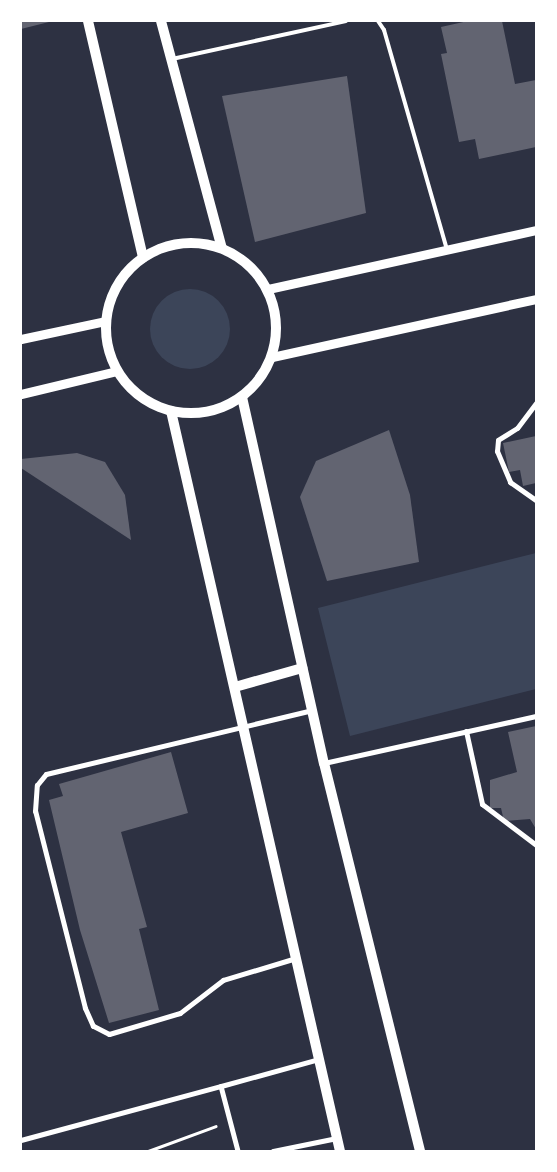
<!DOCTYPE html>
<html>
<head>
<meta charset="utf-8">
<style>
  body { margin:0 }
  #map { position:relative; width:557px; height:1172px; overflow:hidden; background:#2d3142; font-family:"Archivo Narrow",sans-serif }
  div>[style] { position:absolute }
  .green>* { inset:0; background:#3c4559 }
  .round { border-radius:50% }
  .building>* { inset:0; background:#626471 }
  .path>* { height:3px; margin:-1.5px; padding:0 1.5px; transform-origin:1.5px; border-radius:1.5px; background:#fff }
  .service>* { height:4px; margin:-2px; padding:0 2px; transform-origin:2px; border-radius:2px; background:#fff }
  .pedestrian>* { height:4.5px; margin:-2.25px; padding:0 2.25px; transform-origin:2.25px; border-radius:2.25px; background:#fff }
  .minor>* { height:5px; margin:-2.5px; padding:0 2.5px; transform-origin:2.5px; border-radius:2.5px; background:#fff }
  .tertiary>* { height:9px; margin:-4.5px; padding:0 4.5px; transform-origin:4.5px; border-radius:4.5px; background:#fff }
  .secondary>* { height:10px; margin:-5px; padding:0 5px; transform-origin:5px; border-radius:5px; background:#fff }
  .secondary>.ring { margin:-5px; padding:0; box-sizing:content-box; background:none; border:10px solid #fff; border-radius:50% }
  span { translate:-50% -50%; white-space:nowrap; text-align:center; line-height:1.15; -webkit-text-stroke:4px #fff; paint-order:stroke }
  .frame { position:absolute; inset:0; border:22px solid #fff; pointer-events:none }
</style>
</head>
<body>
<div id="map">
  <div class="green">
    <i class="round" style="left:150px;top:289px;width:80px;height:80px"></i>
    <i style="clip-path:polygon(536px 553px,536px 689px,350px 736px,318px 608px)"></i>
  </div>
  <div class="building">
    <i style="clip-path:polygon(21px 21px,49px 21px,49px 22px,21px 29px)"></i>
    <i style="clip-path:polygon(468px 21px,502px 21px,515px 84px,536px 80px,536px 147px,479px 159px,475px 139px,459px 142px,441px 54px,447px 53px,441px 27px)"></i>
    <i style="clip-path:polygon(347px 76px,366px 213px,255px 242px,222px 96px)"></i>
    <i style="clip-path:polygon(389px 430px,410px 495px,419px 562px,327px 581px,300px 497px,316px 461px)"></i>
    <i style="clip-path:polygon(536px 436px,536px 483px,523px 486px,520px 470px,509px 472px,503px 443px)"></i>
    <i style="clip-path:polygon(77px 453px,105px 462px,125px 495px,131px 540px,21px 468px,21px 459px)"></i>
    <i style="clip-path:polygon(536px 726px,536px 829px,530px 819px,504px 821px,501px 808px,490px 808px,490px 780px,517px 772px,508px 732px)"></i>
    <i style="clip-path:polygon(171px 752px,188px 813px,121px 832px,147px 927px,139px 929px,159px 1010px,109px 1023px,80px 930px,49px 800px,63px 796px,59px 784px)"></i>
  </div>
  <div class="path">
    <i style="left:148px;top:1151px;width:72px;rotate:-20.2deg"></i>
  </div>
  <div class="service">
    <i style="left:378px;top:21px;width:11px;rotate:56deg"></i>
    <i style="left:384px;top:30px;width:229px;rotate:74deg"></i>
    <i style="left:172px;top:59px;width:178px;rotate:-12.3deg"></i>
  </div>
  <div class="pedestrian">
    <i style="left:21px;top:1140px;width:207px;rotate:-15.1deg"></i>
    <i style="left:221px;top:1086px;width:67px;rotate:75.3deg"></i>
  </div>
  <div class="minor">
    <i style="left:536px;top:403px;width:31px;rotate:127deg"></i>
    <i style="left:517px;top:428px;width:22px;rotate:148deg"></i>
    <i style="left:498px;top:440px;width:11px;rotate:95deg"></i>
    <i style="left:497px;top:451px;width:34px;rotate:67deg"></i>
    <i style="left:510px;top:482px;width:32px;rotate:35deg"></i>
    <i style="left:466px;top:731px;width:75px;rotate:77.6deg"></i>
    <i style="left:482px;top:804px;width:68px;rotate:37.2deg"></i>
    <i style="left:324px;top:763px;width:217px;rotate:-12.5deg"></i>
    <i style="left:296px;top:958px;width:76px;rotate:163.2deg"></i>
    <i style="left:223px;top:980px;width:54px;rotate:142.5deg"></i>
    <i style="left:180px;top:1013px;width:74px;rotate:163.5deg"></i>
    <i style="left:109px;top:1034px;width:18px;rotate:-153deg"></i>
    <i style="left:93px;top:1026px;width:20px;rotate:-114deg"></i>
    <i style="left:85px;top:1008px;width:203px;rotate:-104.2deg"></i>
    <i style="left:35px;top:811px;width:26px;rotate:-86deg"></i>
    <i style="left:37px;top:785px;width:14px;rotate:-51deg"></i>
    <i style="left:46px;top:774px;width:274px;rotate:-13.5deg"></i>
    <i style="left:221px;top:1086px;width:102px;rotate:-15.4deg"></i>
    <i style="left:273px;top:1151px;width:65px;rotate:-11.5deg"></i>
  </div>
  <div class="tertiary">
    <i style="left:268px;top:289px;width:274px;rotate:-12.4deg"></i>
    <i style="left:21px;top:339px;width:87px;rotate:-12deg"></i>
    <i style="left:272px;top:357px;width:270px;rotate:-12.4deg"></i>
    <i style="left:21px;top:394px;width:99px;rotate:-13.5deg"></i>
  </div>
  <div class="secondary">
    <i style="left:88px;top:21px;width:243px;rotate:76.9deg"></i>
    <i style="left:161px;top:21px;width:235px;rotate:75deg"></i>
    <i class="ring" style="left:106px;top:243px;width:160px;height:160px"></i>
    <i style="left:242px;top:397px;width:375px;rotate:77.4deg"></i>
    <i style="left:324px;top:763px;width:400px;rotate:76.1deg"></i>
    <i style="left:171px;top:411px;width:759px;rotate:77.14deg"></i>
    <i style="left:235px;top:687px;width:70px;rotate:-15.8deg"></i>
  </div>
  <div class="frame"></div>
</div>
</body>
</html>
